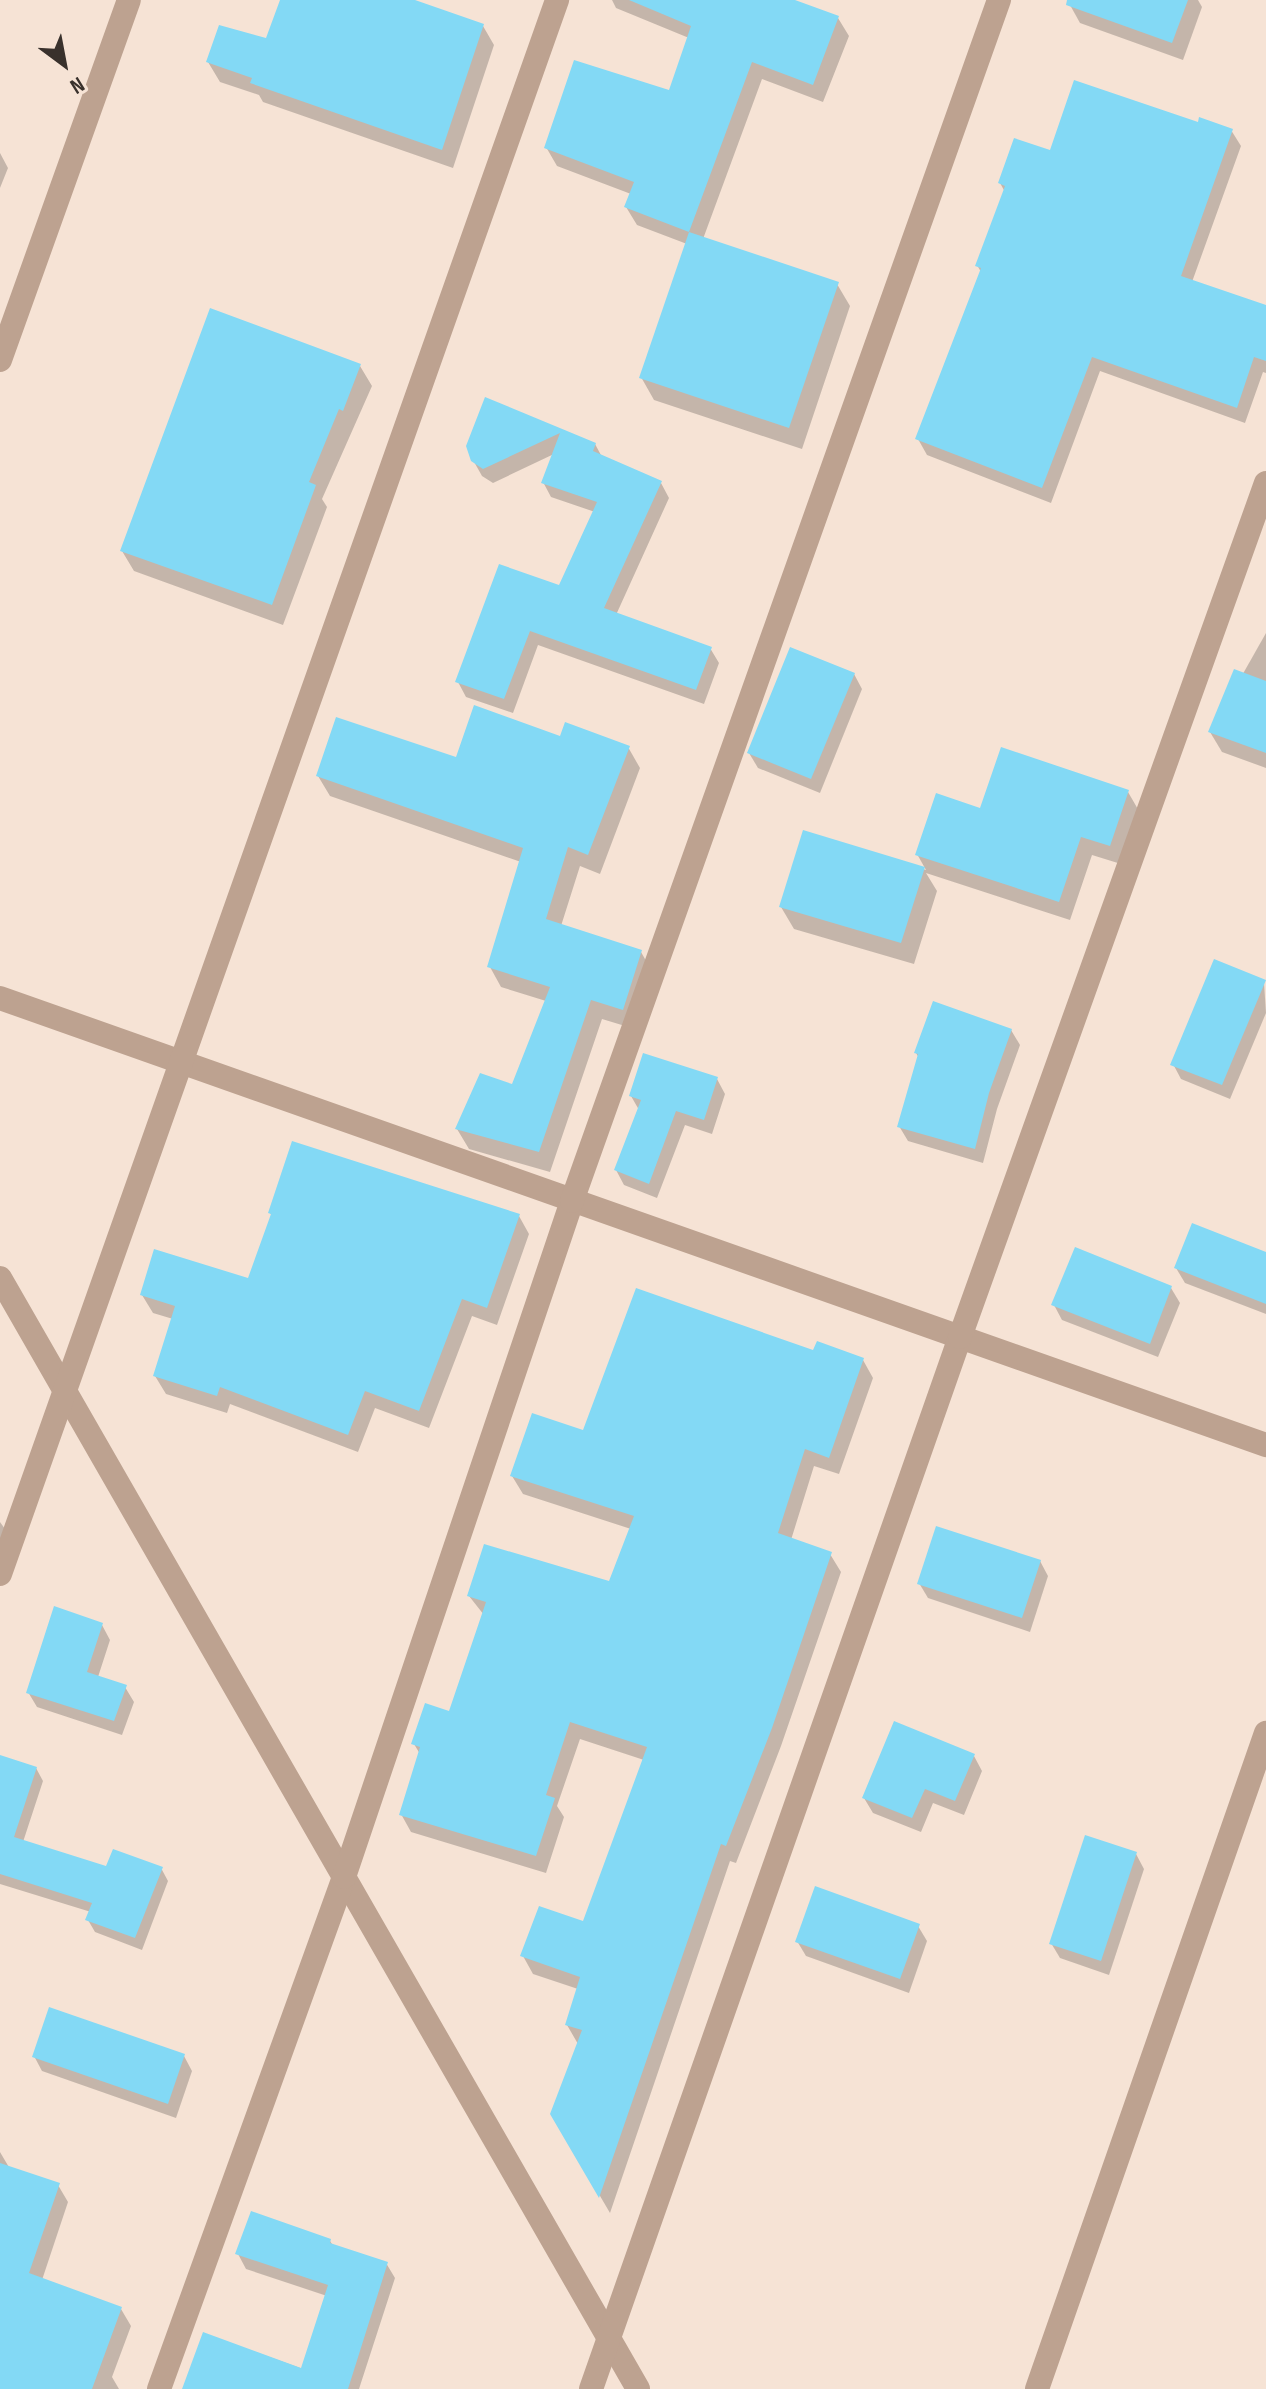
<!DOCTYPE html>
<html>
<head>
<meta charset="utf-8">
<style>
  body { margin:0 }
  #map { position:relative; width:1266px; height:2389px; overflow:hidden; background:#f6e3d5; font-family:"Sofia Sans Condensed",sans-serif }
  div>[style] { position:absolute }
  .shadow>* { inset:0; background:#0003 }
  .building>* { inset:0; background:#83d9f5 }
  .street>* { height:24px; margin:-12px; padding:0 12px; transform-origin:12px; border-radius:12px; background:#bda290 }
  span { translate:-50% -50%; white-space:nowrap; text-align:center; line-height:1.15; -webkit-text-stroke:8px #f6e3d5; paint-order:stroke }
  .north { position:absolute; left:24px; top:24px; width:80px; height:80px; -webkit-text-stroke:6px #f6e3d5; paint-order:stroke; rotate:148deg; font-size:22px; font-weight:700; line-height:32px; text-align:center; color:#39312c }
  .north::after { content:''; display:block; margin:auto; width:28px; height:36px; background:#39312c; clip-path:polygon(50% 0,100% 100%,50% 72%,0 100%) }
</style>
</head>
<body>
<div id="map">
  <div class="shadow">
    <i style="clip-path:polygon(282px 0,409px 0,483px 26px,494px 45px,453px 168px,263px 102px,259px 95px,220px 82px,208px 62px,267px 41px)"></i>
    <i style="clip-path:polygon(612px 0,788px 0,838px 18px,849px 36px,823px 102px,762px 79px,703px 239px,837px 284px,850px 306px,802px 449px,654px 400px,641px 377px,687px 244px,637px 225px,626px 207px,631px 194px,557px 166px,546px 147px,671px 92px,689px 38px,616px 8px)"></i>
    <i style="clip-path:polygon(1072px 0,1198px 0,1202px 7px,1183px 60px,1080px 23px,1070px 5px)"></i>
    <i style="clip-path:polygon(1199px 124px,1231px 130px,1241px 146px,1192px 282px,1266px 307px,1266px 373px,1263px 372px,1245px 423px,1100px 371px,1051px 503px,927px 455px,918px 439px,981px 272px,977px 265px,1005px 192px,1000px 183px,1052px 152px)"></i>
    <i style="clip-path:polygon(0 153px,8px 168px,0 188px)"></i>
    <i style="clip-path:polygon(360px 366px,372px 386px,322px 499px,327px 507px,283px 625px,134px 571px,122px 551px)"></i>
    <i style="clip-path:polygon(486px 400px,595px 444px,602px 457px,661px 483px,669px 498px,616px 615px,710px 648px,719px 663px,704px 704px,538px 645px,513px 713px,466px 697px,458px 682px,560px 588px,595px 512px,551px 497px,543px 482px,554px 454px,493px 483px,482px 476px,473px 460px)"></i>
    <i style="clip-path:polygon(1266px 633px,1266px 768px,1222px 752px,1210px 732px)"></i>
    <i style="clip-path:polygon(854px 674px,862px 689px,820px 793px,758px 768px,749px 753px)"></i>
    <i style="clip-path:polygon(561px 738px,628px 747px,640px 768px,600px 874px,580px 866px,561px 926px,641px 952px,653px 973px,635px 1029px,602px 1019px,550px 1172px,469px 1149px,457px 1129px,513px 1087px,546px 1001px,501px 987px,490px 967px,521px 862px,330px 796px,318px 776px,457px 760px)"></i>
    <i style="clip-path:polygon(1128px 792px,1139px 811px,1121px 864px,1092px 855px,1070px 920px,926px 873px,937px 891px,914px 964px,794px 929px,781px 907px,804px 832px,926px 870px,917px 854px,982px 810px)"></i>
    <i style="clip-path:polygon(1264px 982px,1266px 1013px,1230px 1099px,1181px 1079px,1173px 1064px)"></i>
    <i style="clip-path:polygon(1011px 1030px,1020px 1045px,997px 1109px,983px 1163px,908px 1141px,899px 1126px,919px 1058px,916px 1053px)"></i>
    <i style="clip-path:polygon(717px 1079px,725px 1094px,712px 1134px,685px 1125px,657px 1198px,624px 1185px,616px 1170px,639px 1110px,631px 1096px)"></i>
    <i style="clip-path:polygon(270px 1213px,519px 1216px,529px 1234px,497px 1325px,472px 1316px,429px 1428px,375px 1408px,358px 1452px,230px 1404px,227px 1413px,166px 1394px,155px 1376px,173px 1319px,153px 1313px,142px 1295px,249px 1280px,273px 1217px)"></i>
    <i style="clip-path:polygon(1266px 1254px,1266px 1314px,1185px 1283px,1176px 1268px)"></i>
    <i style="clip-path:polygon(1171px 1288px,1180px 1303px,1158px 1357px,1062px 1320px,1054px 1305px)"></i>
    <i style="clip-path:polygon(815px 1353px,863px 1360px,873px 1378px,839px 1474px,814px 1466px,791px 1540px,830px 1554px,841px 1572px,781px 1746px,736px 1863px,730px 1861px,610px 2213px,552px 2114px,578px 2044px,567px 2025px,578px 1989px,533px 1974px,523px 1956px,584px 1924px,644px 1760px,580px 1739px,557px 1806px,564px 1817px,546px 1873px,411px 1832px,401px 1814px,420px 1754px,414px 1744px,450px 1713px,484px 1615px,469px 1596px,610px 1584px,631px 1529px,523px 1494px,512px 1476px,584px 1432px)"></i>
    <i style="clip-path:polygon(0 1522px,10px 1536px,0 1564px)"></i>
    <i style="clip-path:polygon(1040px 1561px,1048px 1576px,1030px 1632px,928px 1598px,919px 1583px)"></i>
    <i style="clip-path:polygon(102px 1625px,110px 1640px,98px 1677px,125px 1687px,134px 1702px,122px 1735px,37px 1707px,28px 1692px)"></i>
    <i style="clip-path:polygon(974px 1756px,982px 1771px,964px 1815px,933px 1803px,921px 1832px,873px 1813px,864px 1798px)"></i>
    <i style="clip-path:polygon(36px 1768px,43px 1781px,23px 1842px,107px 1868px,161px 1868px,168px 1881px,142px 1950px,95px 1932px,88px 1920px,91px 1912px,0 1884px,0 1776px)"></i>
    <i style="clip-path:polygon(1136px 1854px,1144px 1869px,1109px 1975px,1060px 1958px,1051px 1943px)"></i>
    <i style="clip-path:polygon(918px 1926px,927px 1941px,909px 1993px,806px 1956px,797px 1941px)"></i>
    <i style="clip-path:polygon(34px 2056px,184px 2056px,192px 2071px,176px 2118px,42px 2071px)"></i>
    <i style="clip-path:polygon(0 2152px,10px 2169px,58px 2185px,68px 2202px,42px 2280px,121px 2309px,131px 2326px,112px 2377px,119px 2389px,0 2389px)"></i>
    <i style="clip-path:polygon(330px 2241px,334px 2247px,386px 2263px,395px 2278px,359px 2389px,190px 2389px,205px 2334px,303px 2369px,327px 2296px,246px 2269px,238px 2254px)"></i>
  </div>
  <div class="building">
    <i style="clip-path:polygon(280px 0,415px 0,484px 24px,442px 150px,250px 83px,252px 78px,206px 62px,219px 25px,266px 38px)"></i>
    <i style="clip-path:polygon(629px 0,795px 0,839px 16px,813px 85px,752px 62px,689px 232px,624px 207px,634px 182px,544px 148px,574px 60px,669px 90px,691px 26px)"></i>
    <i style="clip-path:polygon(1067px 0,1188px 0,1172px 43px,1066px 5px)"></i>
    <i style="clip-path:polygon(1074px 80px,1198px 122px,1199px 117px,1233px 129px,1181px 276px,1266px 305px,1266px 361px,1254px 357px,1237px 408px,1092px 357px,1042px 488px,915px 439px,981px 268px,975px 266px,1005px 186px,998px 183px,1014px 138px,1050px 150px)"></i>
    <i style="clip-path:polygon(689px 232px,839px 282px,789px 428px,639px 378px)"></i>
    <i style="clip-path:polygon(210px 308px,361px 364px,343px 411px,339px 409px,309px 482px,316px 485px,272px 605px,120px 551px)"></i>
    <i style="clip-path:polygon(485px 397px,596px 443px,593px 451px,662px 481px,604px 608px,712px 647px,696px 690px,530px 631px,504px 699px,455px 682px,499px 564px,559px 585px,597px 502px,541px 483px,560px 433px,483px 469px,471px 461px,466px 446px)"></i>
    <i style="clip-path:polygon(790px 647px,855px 673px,811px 779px,747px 753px)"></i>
    <i style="clip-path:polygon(1234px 669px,1266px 681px,1266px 753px,1208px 732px)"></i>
    <i style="clip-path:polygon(474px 705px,560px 736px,565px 722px,630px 746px,588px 855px,568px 847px,546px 919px,642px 950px,623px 1010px,591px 1000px,539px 1152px,455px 1129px,480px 1073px,512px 1084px,550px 987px,487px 967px,523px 848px,316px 776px,336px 717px,456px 757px)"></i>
    <i style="clip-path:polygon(1001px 747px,1129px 790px,1110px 846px,1081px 837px,1059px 902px,915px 855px,936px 793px,980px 808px)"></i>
    <i style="clip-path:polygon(803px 830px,925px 867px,901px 943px,779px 907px)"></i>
    <i style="clip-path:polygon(1214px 959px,1266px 980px,1222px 1085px,1170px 1065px)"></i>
    <i style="clip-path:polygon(933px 1001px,1012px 1029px,989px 1093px,975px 1149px,897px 1127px,918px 1054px,914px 1053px)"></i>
    <i style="clip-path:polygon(643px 1053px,718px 1077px,704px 1120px,676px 1111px,649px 1184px,614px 1170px,641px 1100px,629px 1096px)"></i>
    <i style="clip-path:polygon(292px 1141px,520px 1214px,487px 1308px,462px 1299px,419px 1411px,365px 1391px,348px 1435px,220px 1387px,217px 1396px,153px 1376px,175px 1306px,140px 1295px,154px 1249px,248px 1278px,271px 1214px,268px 1213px)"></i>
    <i style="clip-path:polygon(1192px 1223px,1266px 1252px,1266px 1304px,1174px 1268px)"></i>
    <i style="clip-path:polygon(1075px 1247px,1172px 1286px,1150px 1344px,1051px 1305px)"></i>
    <i style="clip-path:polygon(636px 1288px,813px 1350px,817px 1341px,864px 1358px,829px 1458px,805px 1449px,778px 1533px,832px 1552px,772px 1728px,726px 1846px,721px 1844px,599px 2198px,550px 2114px,582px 2030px,565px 2025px,580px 1977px,520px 1956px,539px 1906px,583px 1921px,647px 1747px,570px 1722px,546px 1795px,555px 1798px,536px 1856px,399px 1815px,420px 1747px,411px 1744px,425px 1703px,449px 1711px,486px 1602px,467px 1596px,484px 1544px,609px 1581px,634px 1516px,510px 1476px,532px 1413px,583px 1430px)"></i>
    <i style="clip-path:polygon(936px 1526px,1041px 1560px,1022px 1618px,917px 1584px)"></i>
    <i style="clip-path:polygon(54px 1606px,103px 1623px,87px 1672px,127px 1685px,114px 1721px,26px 1693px)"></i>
    <i style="clip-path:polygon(894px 1721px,975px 1754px,955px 1801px,925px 1789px,912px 1818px,862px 1798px)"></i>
    <i style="clip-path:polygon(0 1755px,37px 1767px,14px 1837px,106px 1866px,113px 1849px,163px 1867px,135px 1938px,85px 1920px,92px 1903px,0 1874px)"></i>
    <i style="clip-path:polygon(1085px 1835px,1137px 1852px,1101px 1961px,1049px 1944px)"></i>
    <i style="clip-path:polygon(815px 1886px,920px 1924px,900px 1979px,795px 1942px)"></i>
    <i style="clip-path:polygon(49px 2007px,185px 2054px,168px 2104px,32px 2057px)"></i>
    <i style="clip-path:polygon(0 2163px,60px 2183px,29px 2273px,122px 2307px,92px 2389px,0 2389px)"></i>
    <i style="clip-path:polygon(251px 2211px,331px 2239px,330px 2243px,388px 2262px,348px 2389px,182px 2389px,203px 2332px,301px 2368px,328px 2285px,235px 2254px)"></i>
  </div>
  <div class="street">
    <i style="left:0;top:360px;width:382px;rotate:-70.3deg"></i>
    <i style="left:0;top:998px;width:1343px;rotate:19.45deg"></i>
    <i style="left:0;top:1278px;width:1281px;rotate:60.13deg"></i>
    <i style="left:0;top:1574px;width:1670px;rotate:-70.51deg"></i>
    <i style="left:159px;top:2389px;width:544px;rotate:-70.13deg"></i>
    <i style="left:344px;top:1877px;width:713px;rotate:-71.36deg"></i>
    <i style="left:572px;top:1201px;width:1275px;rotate:-70.43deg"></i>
    <i style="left:591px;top:2389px;width:1115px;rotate:-70.67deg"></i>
    <i style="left:960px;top:1337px;width:907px;rotate:-70.29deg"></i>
    <i style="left:1037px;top:2389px;width:695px;rotate:-70.76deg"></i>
  </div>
  <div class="north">N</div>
</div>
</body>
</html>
